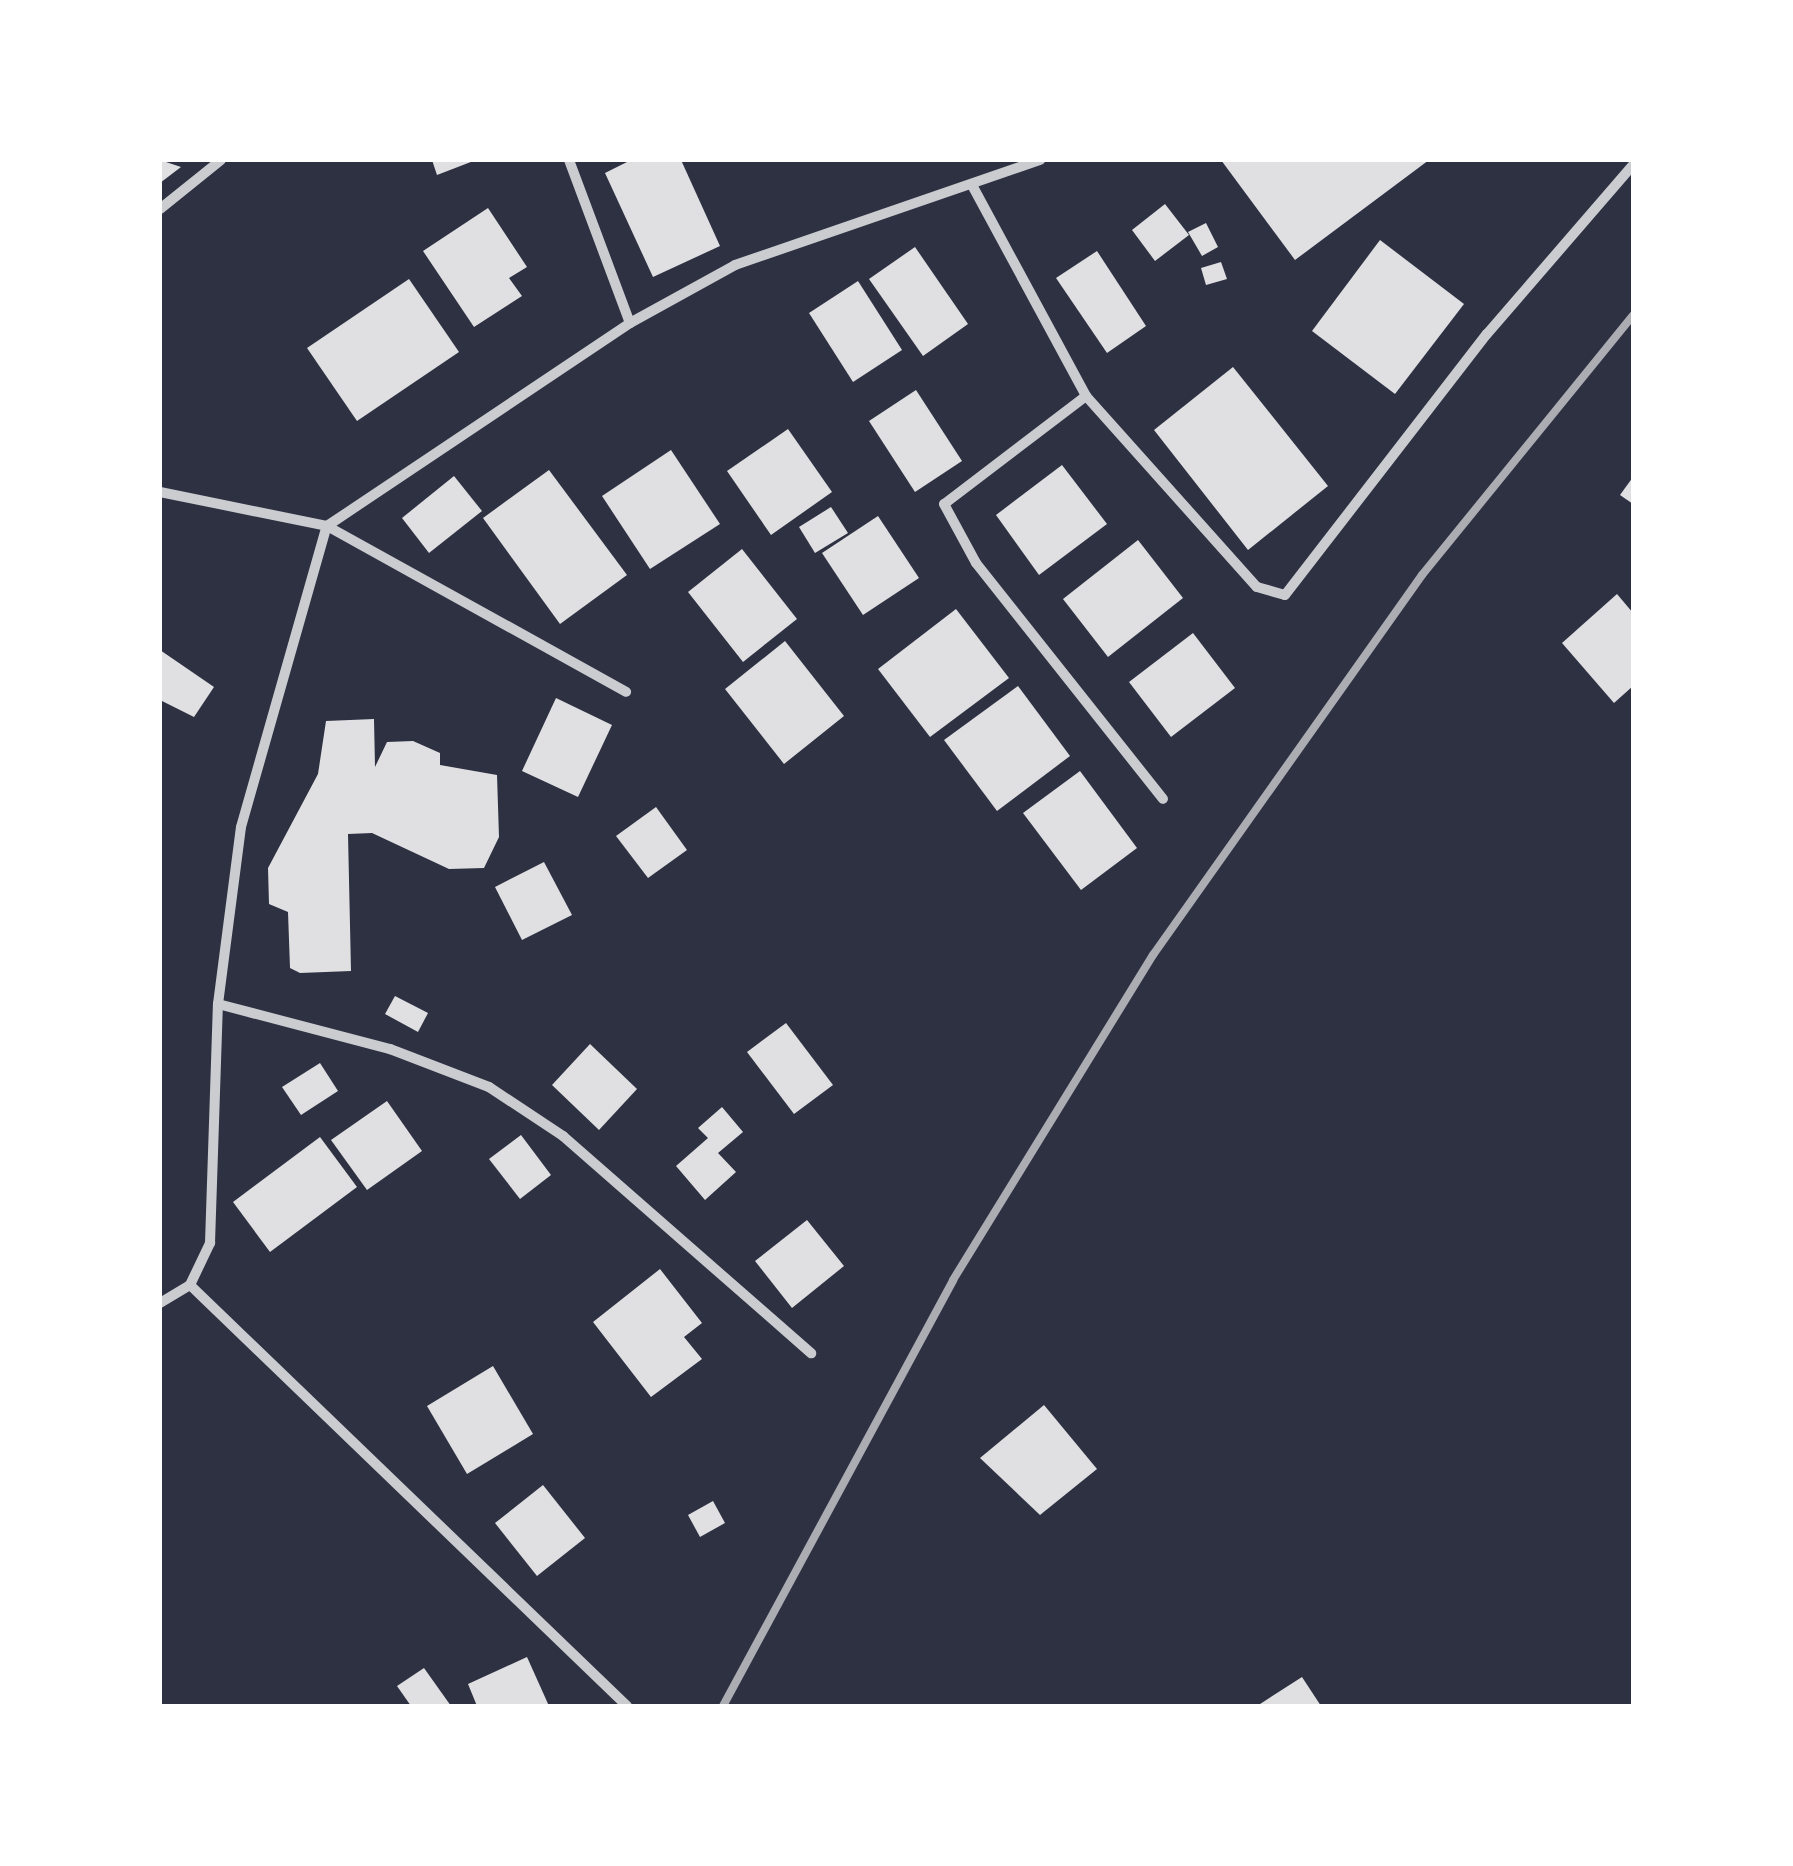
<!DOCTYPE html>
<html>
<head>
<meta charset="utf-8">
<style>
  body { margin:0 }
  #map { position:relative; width:1793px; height:1866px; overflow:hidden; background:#2d3142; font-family:"Work Sans",sans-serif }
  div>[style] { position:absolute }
  .building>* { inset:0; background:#e0e0e3 }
  .minor>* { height:10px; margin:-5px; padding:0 5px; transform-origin:5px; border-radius:5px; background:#caccd0 }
  .rail>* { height:8px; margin:-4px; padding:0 4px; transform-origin:4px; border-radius:4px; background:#abadb3 }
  span { translate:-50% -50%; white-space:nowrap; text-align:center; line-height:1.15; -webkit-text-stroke:10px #fff; paint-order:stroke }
  .frame { position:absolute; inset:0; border:162px solid #fff; pointer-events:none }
</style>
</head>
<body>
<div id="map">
  <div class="building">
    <i style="clip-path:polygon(160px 160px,181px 167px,160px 183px)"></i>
    <i style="clip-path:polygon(432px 160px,476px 160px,437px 175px)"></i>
    <i style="clip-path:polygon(631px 160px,681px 160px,720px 246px,653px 277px,605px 173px)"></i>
    <i style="clip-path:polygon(1221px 160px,1429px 160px,1295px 260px)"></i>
    <i style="clip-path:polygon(1165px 204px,1189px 235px,1155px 261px,1132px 230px)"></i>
    <i style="clip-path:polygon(488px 208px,527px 267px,509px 278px,522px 296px,474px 327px,423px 251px)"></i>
    <i style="clip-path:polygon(1206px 223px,1218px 247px,1202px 256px,1188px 232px)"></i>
    <i style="clip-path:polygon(1380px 240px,1464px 304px,1395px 394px,1312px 331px)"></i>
    <i style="clip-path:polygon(915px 247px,968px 324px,923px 356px,869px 279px)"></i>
    <i style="clip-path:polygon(1097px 251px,1146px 326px,1107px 353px,1056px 278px)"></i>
    <i style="clip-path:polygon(1221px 262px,1227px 279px,1206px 285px,1201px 268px)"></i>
    <i style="clip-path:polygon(409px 279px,459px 352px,357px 421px,307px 348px)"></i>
    <i style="clip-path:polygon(858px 281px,902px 350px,853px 382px,809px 313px)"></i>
    <i style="clip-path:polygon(1233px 367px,1328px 486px,1248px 550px,1154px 430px)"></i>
    <i style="clip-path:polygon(916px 390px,962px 461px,915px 492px,869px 421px)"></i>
    <i style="clip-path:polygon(788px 429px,832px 492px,771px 535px,727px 471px)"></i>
    <i style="clip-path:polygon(671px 450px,720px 524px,650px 569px,602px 496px)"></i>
    <i style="clip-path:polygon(1062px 465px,1107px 524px,1039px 575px,996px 515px)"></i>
    <i style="clip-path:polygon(549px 470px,627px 575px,560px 624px,483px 518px)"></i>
    <i style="clip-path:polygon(454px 476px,482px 511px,429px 553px,402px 518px)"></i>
    <i style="clip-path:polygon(1633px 477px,1633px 504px,1620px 495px)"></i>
    <i style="clip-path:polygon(831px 507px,848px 533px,815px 553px,799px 527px)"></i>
    <i style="clip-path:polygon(878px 516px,919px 578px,863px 615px,822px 553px)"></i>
    <i style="clip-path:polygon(1138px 540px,1183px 598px,1108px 657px,1063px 599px)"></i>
    <i style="clip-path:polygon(742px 549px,797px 619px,743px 662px,688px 592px)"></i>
    <i style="clip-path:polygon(1617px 594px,1633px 613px,1633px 686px,1614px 703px,1562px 643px)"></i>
    <i style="clip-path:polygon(956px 609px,1009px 678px,930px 737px,878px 669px)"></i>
    <i style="clip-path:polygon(1193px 633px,1235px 688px,1171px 737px,1129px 682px)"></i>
    <i style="clip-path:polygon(785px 641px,844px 716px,784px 764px,725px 689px)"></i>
    <i style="clip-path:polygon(160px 650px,214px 687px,194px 717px,160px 700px)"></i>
    <i style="clip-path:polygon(1018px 686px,1070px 756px,997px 811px,944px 740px)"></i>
    <i style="clip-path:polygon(556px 698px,612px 725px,578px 797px,522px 771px)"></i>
    <i style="clip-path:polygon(374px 719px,375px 767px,387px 742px,413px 741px,440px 753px,440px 765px,497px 775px,499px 837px,484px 868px,449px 869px,372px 833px,348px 834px,351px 971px,300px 973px,290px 968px,288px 912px,269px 904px,268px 868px,318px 774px,326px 721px)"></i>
    <i style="clip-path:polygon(1080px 771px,1137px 848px,1081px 890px,1023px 813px)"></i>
    <i style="clip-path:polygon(656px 807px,687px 850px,648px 878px,616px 836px)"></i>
    <i style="clip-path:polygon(544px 862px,572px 915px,522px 940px,495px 887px)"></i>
    <i style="clip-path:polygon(395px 996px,428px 1013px,418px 1032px,385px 1014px)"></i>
    <i style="clip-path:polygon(786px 1023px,833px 1085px,794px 1114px,747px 1052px)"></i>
    <i style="clip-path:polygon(590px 1044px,637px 1089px,599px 1130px,552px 1085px)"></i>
    <i style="clip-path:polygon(320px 1063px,338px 1091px,301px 1115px,282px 1087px)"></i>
    <i style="clip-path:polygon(387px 1101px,422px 1151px,367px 1190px,331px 1140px)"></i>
    <i style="clip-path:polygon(722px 1107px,743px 1132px,718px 1153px,736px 1172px,705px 1200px,676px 1166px,708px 1138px,698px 1128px)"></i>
    <i style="clip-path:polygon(521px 1135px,551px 1175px,520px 1199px,489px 1159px)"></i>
    <i style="clip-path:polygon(320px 1137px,357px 1187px,270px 1252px,233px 1202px)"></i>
    <i style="clip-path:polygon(807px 1220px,844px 1266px,792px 1308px,755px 1261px)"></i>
    <i style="clip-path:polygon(660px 1269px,702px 1323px,684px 1337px,702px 1359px,651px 1397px,593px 1322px)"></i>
    <i style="clip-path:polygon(493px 1366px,533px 1434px,467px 1474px,427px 1406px)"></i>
    <i style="clip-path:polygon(1044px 1405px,1097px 1469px,1040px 1515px,980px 1458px)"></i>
    <i style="clip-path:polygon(543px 1485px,585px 1538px,537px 1576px,495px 1523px)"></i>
    <i style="clip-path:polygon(713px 1501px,725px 1523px,700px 1537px,688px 1515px)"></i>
    <i style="clip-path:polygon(527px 1657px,549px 1706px,477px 1706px,468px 1684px)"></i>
    <i style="clip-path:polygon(424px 1668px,451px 1706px,411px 1706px,397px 1686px)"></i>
    <i style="clip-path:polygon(1302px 1677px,1321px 1706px,1257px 1706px)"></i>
  </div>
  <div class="minor">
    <i style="left:569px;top:160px;width:174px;rotate:69.5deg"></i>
    <i style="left:972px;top:185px;width:240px;rotate:61.6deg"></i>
    <i style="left:1086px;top:396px;width:256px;rotate:48.2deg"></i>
    <i style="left:1257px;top:587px;width:29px;rotate:16deg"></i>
    <i style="left:1285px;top:595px;width:330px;rotate:-52.3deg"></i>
    <i style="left:1487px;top:334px;width:223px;rotate:-49.2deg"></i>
    <i style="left:160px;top:209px;width:78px;rotate:-38.8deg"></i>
    <i style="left:1086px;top:396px;width:178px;rotate:142.7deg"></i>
    <i style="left:944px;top:504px;width:67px;rotate:61.5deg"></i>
    <i style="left:976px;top:563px;width:301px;rotate:51.6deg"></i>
    <i style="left:160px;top:492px;width:170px;rotate:11.5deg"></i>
    <i style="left:327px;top:526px;width:342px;rotate:29deg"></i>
    <i style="left:218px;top:1004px;width:178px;rotate:14.7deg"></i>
    <i style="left:390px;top:1049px;width:106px;rotate:21deg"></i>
    <i style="left:489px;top:1087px;width:89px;rotate:33.5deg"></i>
    <i style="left:563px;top:1136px;width:330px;rotate:41.2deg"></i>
    <i style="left:190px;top:1285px;width:607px;rotate:43.93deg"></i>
    <i style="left:160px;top:1303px;width:35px;rotate:-31deg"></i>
    <i style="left:190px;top:1285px;width:47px;rotate:-64.5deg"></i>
    <i style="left:210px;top:1243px;width:239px;rotate:-88.1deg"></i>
    <i style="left:218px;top:1004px;width:178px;rotate:-82.6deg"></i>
    <i style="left:241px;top:827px;width:313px;rotate:-74.1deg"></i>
    <i style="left:327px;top:526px;width:365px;rotate:-33.8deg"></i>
    <i style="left:630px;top:323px;width:120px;rotate:-28.9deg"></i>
    <i style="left:735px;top:265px;width:323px;rotate:-19deg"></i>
  </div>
  <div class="rail">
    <i style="left:723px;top:1706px;width:484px;rotate:-61.6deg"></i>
    <i style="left:953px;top:1280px;width:382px;rotate:-58.4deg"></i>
    <i style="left:1153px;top:955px;width:466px;rotate:-54.7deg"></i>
    <i style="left:1422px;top:575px;width:335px;rotate:-50.9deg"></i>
  </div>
  <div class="frame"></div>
</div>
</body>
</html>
